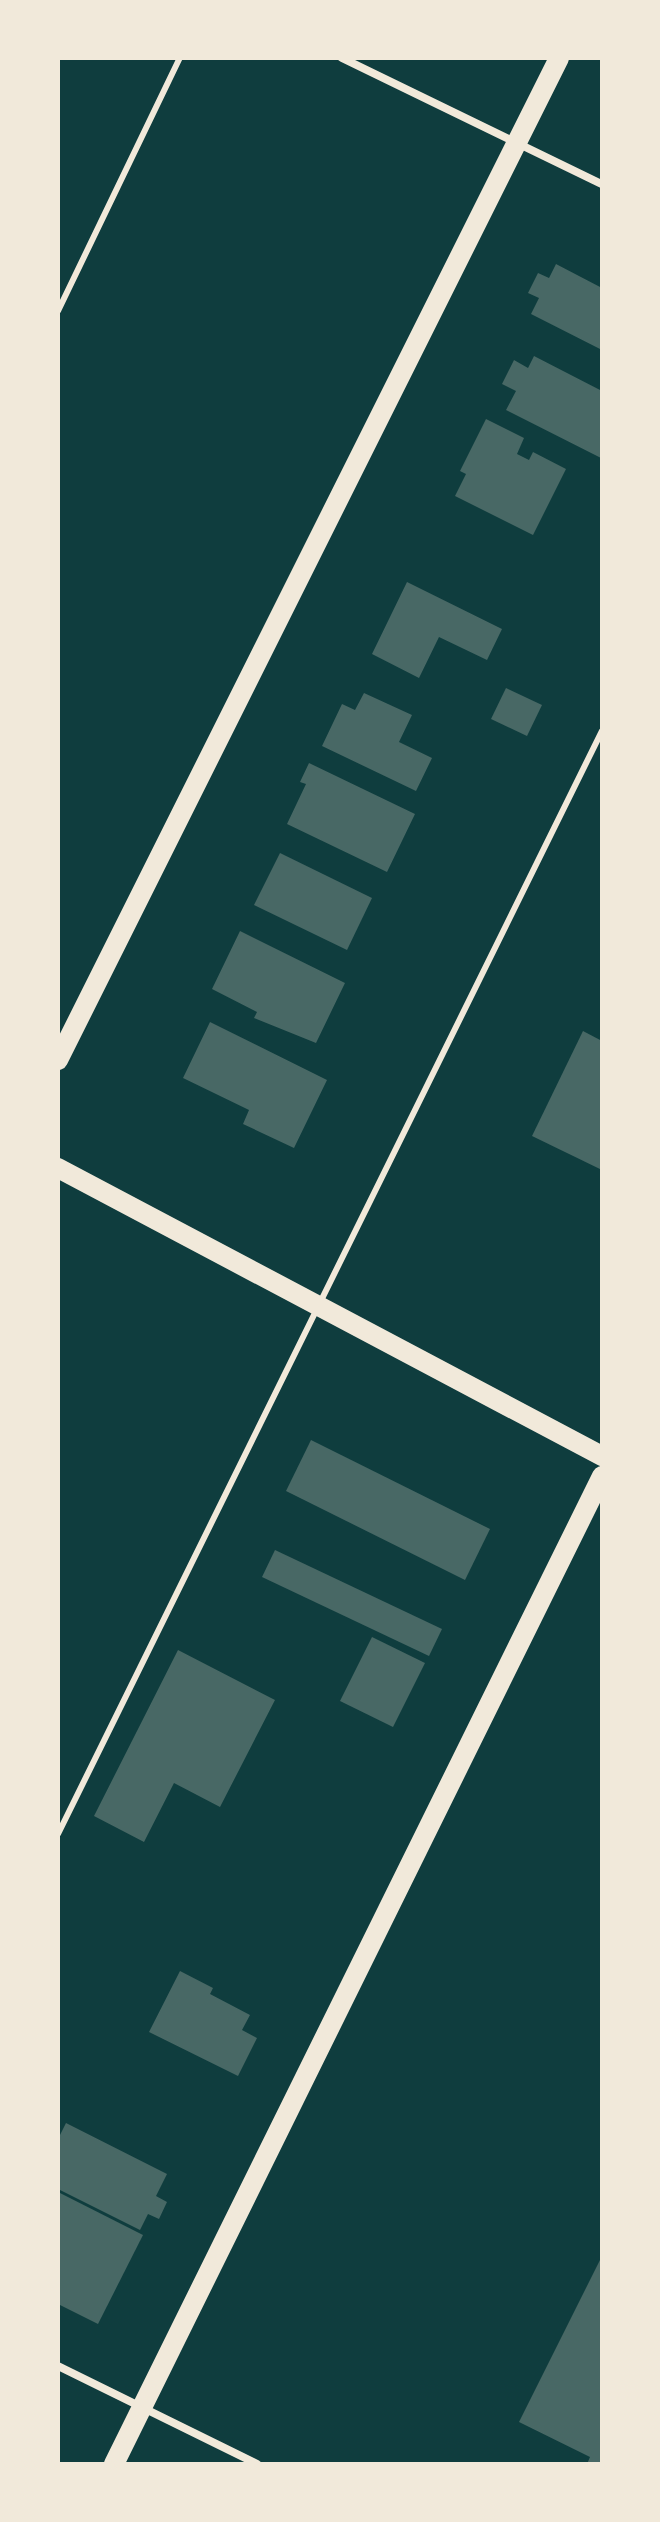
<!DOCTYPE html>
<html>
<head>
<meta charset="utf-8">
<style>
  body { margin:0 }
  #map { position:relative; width:660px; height:2522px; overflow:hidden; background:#0f3d3e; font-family:"Work Sans",sans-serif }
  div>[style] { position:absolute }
  .building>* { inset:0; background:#486865 }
  .service>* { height:6px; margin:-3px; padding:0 3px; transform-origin:3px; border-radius:3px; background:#f1e9da }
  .minor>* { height:8px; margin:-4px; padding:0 4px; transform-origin:4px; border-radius:4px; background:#f1e9da }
  .primary>* { height:20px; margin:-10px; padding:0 10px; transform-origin:10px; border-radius:10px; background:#f1e9da }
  span { translate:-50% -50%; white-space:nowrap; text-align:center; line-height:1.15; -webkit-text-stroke:6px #f1e9da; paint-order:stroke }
  .frame { position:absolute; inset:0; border:60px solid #f1e9da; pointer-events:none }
</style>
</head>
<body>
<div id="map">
  <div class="building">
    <i style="clip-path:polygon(556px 264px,602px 288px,602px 350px,531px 314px,539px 298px,528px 293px,538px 273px,549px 278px)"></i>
    <i style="clip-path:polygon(534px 356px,602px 391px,601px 458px,506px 410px,516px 391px,502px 384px,514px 360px,528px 368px)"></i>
    <i style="clip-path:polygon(486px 419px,524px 438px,517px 454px,529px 460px,533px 452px,566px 469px,533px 535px,455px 496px,466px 474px,460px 471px)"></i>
    <i style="clip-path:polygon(407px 582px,502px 629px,487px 660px,439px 637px,419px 678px,372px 654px)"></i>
    <i style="clip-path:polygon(506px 688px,542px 705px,527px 736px,491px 719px)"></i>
    <i style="clip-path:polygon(364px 693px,412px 715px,399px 742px,432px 758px,416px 791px,322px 746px,342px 704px,355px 710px)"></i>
    <i style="clip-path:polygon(309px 763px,415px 814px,387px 872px,287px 824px,306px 784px,300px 782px)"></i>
    <i style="clip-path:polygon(280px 853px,372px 898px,347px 950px,254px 905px)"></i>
    <i style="clip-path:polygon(240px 931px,345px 983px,316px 1043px,254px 1018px,257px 1012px,212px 989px)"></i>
    <i style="clip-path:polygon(210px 1022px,327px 1080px,294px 1148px,243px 1124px,249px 1110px,183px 1078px)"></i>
    <i style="clip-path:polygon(583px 1031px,602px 1041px,602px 1170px,532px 1136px)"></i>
    <i style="clip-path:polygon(311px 1440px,490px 1529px,465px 1580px,286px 1491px)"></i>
    <i style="clip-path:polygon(275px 1550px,442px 1629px,429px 1656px,262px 1577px)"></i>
    <i style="clip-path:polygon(372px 1637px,425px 1663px,393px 1727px,340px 1701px)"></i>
    <i style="clip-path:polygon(178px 1650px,275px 1700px,220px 1807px,174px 1783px,144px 1842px,94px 1816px)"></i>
    <i style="clip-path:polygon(180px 1971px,213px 1988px,210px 1994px,250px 2015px,242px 2030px,257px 2038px,238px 2076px,149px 2032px)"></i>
    <i style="clip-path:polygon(66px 2123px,167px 2174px,156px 2196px,167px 2202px,159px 2219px,148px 2214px,140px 2230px,58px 2189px,58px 2139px)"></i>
    <i style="clip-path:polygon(58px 2192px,143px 2235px,98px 2324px,58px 2304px)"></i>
    <i style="clip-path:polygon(602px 2256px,602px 2464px,587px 2464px,590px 2457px,519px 2422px)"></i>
  </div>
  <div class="service">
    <i style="left:58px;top:311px;width:281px;rotate:-64.3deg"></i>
    <i style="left:58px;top:1834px;width:1230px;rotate:-63.75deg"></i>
  </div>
  <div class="minor">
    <i style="left:342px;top:58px;width:289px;rotate:25.9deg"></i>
    <i style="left:58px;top:2366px;width:222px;rotate:26.2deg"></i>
  </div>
  <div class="primary">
    <i style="left:58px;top:1060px;width:1120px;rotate:-63.43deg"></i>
    <i style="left:58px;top:1168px;width:616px;rotate:27.9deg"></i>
    <i style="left:114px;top:2464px;width:1102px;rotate:-63.71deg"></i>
  </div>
  <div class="frame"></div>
</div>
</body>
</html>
